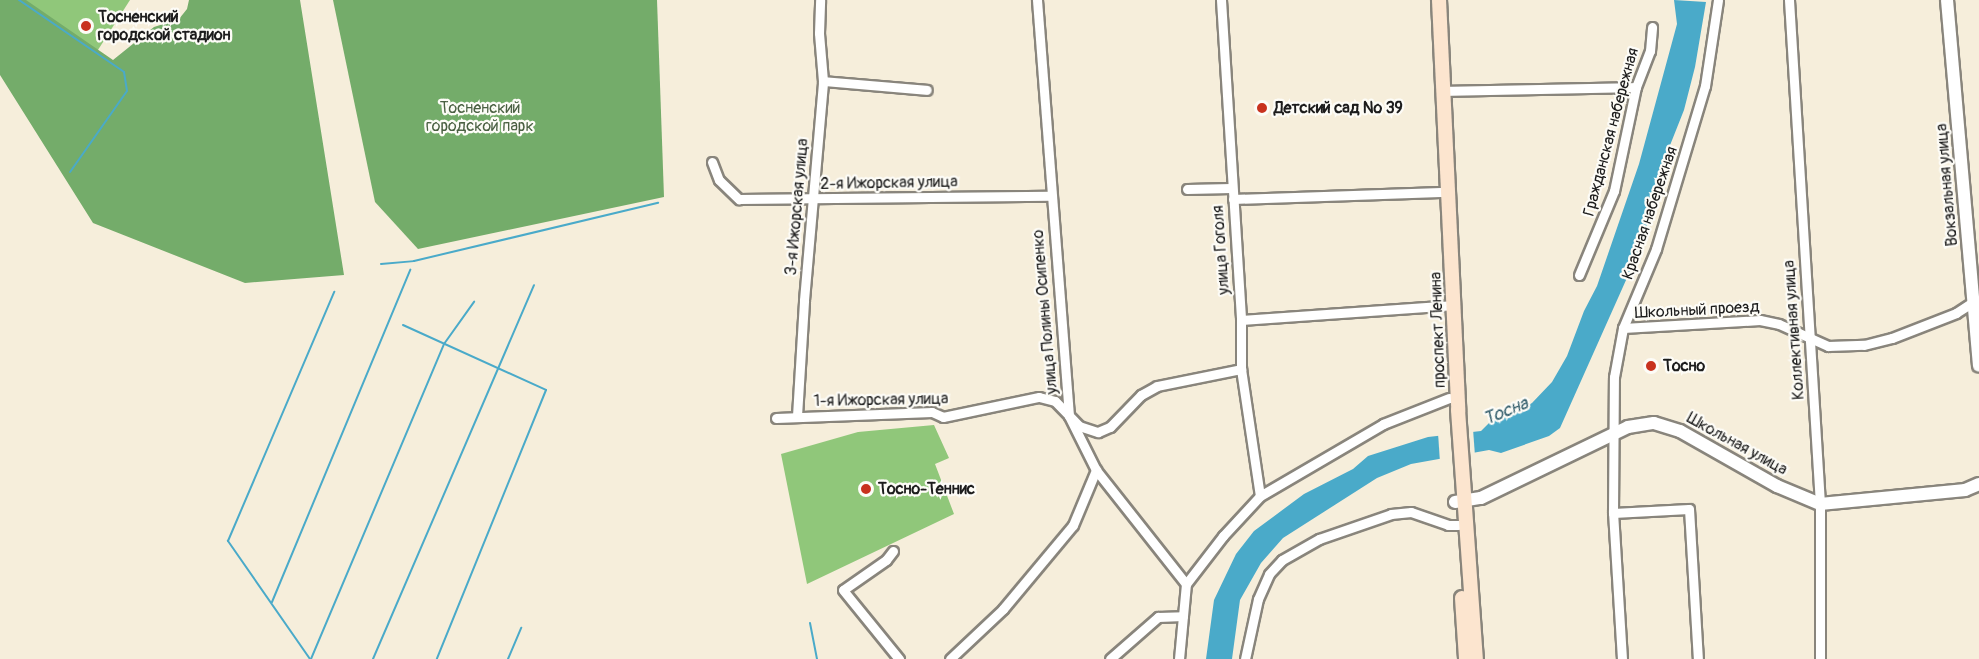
<!DOCTYPE html>
<html>
<head>
<meta charset="utf-8">
<style>
  body { margin:0 }
  #map { position:relative; width:1979px; height:659px; overflow:hidden; background:#f6eedb; font-family:Pangolin,sans-serif }
  div>[style] { position:absolute }
  .green>* { inset:0; background:#90c77a }
  .forest>* { inset:0; background:#74ac6a }
  .water>* { inset:0; background:#4aaac9 }
  .pier>* { inset:0; background:#f6eedb }
  .stream>* { height:2px; margin:-1px; padding:0 1px; transform-origin:1px; border-radius:1px; background:#4aaac9 }
  .roads { filter:drop-shadow(2px 0 #89857c) drop-shadow(-2px 0 #89857c) drop-shadow(0 2px #89857c) drop-shadow(0 -2px #89857c) }
  .minor>* { height:9px; margin:-4.5px; padding:0 4.5px; transform-origin:4.5px; border-radius:4.5px; background:#fff }
  .tertiary>* { height:12px; margin:-6px; padding:0 6px; transform-origin:6px; border-radius:6px; background:#fff }
  .secondary>* { height:14px; margin:-7px; padding:0 7px; transform-origin:7px; border-radius:7px; background:#fce5cf }
  .dots>* { width:16px; height:16px; translate:-50% -50%; box-sizing:border-box; border:3px solid #fdfcf7; border-radius:50% }
  span { translate:-50% -50%; white-space:nowrap; text-align:center; line-height:1.15; -webkit-text-stroke:4.5px #fdfcf7; paint-order:stroke }
  .poi-label { font-size:16px; color:#1c1c1c; font-weight:700 }
  .left { translate:0 -50%; text-align:left }
  .park-label { font-size:16px; color:#4a6042 }
  .street-label { font-size:16px; color:#1c1c1c }
  .water-label { font-size:18px; color:#315c6a; font-style:italic }
</style>
</head>
<body>
<div id="map">
  <div class="green">
    <i style="clip-path:polygon(23px 0,130px 0,96px 53px)"></i>
    <i style="clip-path:polygon(934px 425px,949px 458px,935px 464px,954px 514px,807px 584px,781px 454px,858px 432px)"></i>
  </div>
  <div class="forest">
    <i style="clip-path:polygon(0 0,26px 0,113px 60px,154px 27px,179px 19px,187px 9px,189px 0,300px 0,344px 275px,245px 283px,93px 223px,0 75px)"></i>
    <i style="clip-path:polygon(333px 0,657px 0,664px 197px,418px 249px,375px 202px)"></i>
  </div>
  <div class="water">
    <i style="clip-path:polygon(1674px 0,1706px 2px,1695px 67px,1684px 110px,1661px 168px,1643px 242px,1560px 428px,1549px 436px,1501px 453px,1489px 450px,1411px 464px,1377px 478px,1283px 538px,1261px 563px,1240px 600px,1232px 659px,1206px 659px,1214px 600px,1236px 554px,1254px 531px,1304px 494px,1353px 469px,1368px 456px,1428px 437px,1481px 431px,1492px 420px,1508px 416px,1532px 403px,1552px 382px,1567px 356px,1584px 311px,1597px 286px,1639px 164px,1677px 24px)"></i>
  </div>
  <div class="pier">
    <i style="clip-path:polygon(1473px 429px,1475px 456px,1440px 462px,1438px 433px)"></i>
  </div>
  <div class="stream">
    <i style="left:19px;top:0;width:127px;rotate:34.4deg"></i>
    <i style="left:124px;top:72px;width:19px;rotate:81deg"></i>
    <i style="left:127px;top:91px;width:99px;rotate:125.1deg"></i>
    <i style="left:381px;top:264px;width:33px;rotate:-5deg"></i>
    <i style="left:414px;top:261px;width:251px;rotate:-13.4deg"></i>
    <i style="left:403px;top:325px;width:157px;rotate:24.4deg"></i>
    <i style="left:546px;top:390px;width:290px;rotate:112.1deg"></i>
    <i style="left:272px;top:602px;width:360px;rotate:-67.4deg"></i>
    <i style="left:810px;top:623px;width:37px;rotate:79deg"></i>
    <i style="left:310px;top:659px;width:144px;rotate:-124.8deg"></i>
    <i style="left:228px;top:541px;width:271px;rotate:-66.9deg"></i>
    <i style="left:311px;top:659px;width:342px;rotate:-67.1deg"></i>
    <i style="left:444px;top:344px;width:52px;rotate:-54.5deg"></i>
    <i style="left:373px;top:659px;width:407px;rotate:-66.7deg"></i>
    <i style="left:508px;top:659px;width:34px;rotate:-67deg"></i>
  </div>
  <div class="roads">
    <div class="minor">
      <i style="left:1037px;top:0;width:417px;rotate:85.6deg"></i>
      <i style="left:1069px;top:416px;width:60px;rotate:63.4deg"></i>
      <i style="left:1096px;top:470px;width:145px;rotate:51.7deg"></i>
      <i style="left:1221px;top:0;width:321px;rotate:86.4deg"></i>
      <i style="left:1241px;top:320px;width:49px;rotate:90deg"></i>
      <i style="left:1241px;top:369px;width:128px;rotate:81.5deg"></i>
      <i style="left:1789px;top:0;width:505px;rotate:86.48deg"></i>
      <i style="left:1820px;top:504px;width:155px;rotate:90deg"></i>
      <i style="left:823px;top:81px;width:104px;rotate:4.9deg"></i>
      <i style="left:1444px;top:91px;width:192px;rotate:-1.2deg"></i>
      <i style="left:712px;top:162px;width:19px;rotate:69deg"></i>
      <i style="left:719px;top:180px;width:28px;rotate:44deg"></i>
      <i style="left:739px;top:199px;width:311px;rotate:-0.6deg"></i>
      <i style="left:1187px;top:189px;width:44px;rotate:-1.3deg"></i>
      <i style="left:1233px;top:199px;width:215px;rotate:-1.9deg"></i>
      <i style="left:1579px;top:275px;width:91px;rotate:-67.4deg"></i>
      <i style="left:1614px;top:191px;width:106px;rotate:-78.1deg"></i>
      <i style="left:1636px;top:87px;width:39px;rotate:-69deg"></i>
      <i style="left:1650px;top:51px;width:24px;rotate:-85deg"></i>
      <i style="left:1241px;top:320px;width:214px;rotate:-4deg"></i>
      <i style="left:1623px;top:328px;width:137px;rotate:-3.3deg"></i>
      <i style="left:1760px;top:320px;width:19px;rotate:12deg"></i>
      <i style="left:1779px;top:324px;width:54px;rotate:24.2deg"></i>
      <i style="left:1828px;top:346px;width:36px;rotate:-2deg"></i>
      <i style="left:1864px;top:345px;width:29px;rotate:-14deg"></i>
      <i style="left:1892px;top:338px;width:69px;rotate:-21.3deg"></i>
      <i style="left:1956px;top:313px;width:20px;rotate:-33deg"></i>
      <i style="left:797px;top:416px;width:116px;rotate:-86.5deg"></i>
      <i style="left:804px;top:300px;width:220px;rotate:-85deg"></i>
      <i style="left:823px;top:81px;width:48px;rotate:-94.8deg"></i>
      <i style="left:819px;top:33px;width:33px;rotate:-88deg"></i>
      <i style="left:776px;top:418px;width:156px;rotate:-2.2deg"></i>
      <i style="left:932px;top:412px;width:12px;rotate:24deg"></i>
      <i style="left:943px;top:417px;width:98px;rotate:-11.8deg"></i>
      <i style="left:1039px;top:397px;width:16px;rotate:14deg"></i>
      <i style="left:1055px;top:401px;width:35px;rotate:46deg"></i>
      <i style="left:1079px;top:426px;width:20px;rotate:18deg"></i>
      <i style="left:1098px;top:432px;width:13px;rotate:-23deg"></i>
      <i style="left:1110px;top:427px;width:45px;rotate:-45.9deg"></i>
      <i style="left:1141px;top:395px;width:18px;rotate:-29deg"></i>
      <i style="left:1157px;top:386px;width:86px;rotate:-11.4deg"></i>
      <i style="left:1613px;top:513px;width:76px;rotate:-3deg"></i>
      <i style="left:1689px;top:509px;width:150px;rotate:86.6deg"></i>
      <i style="left:893px;top:551px;width:11px;rotate:128deg"></i>
      <i style="left:886px;top:560px;width:52px;rotate:145.1deg"></i>
      <i style="left:843px;top:590px;width:89px;rotate:50.9deg"></i>
      <i style="left:950px;top:659px;width:73px;rotate:-43.3deg"></i>
      <i style="left:1003px;top:609px;width:109px;rotate:-50.2deg"></i>
      <i style="left:1073px;top:525px;width:60px;rotate:-67.3deg"></i>
      <i style="left:1110px;top:659px;width:64px;rotate:-41.2deg"></i>
      <i style="left:1158px;top:617px;width:25px;rotate:-2deg"></i>
      <i style="left:1179px;top:659px;width:75px;rotate:-84.7deg"></i>
      <i style="left:1186px;top:584px;width:61px;rotate:-52.4deg"></i>
      <i style="left:1223px;top:536px;width:54px;rotate:-47.2deg"></i>
      <i style="left:1260px;top:496px;width:143px;rotate:-30.3deg"></i>
      <i style="left:1383px;top:424px;width:71px;rotate:-21.5deg"></i>
      <i style="left:1245px;top:659px;width:61px;rotate:-77.8deg"></i>
      <i style="left:1258px;top:599px;width:27px;rotate:-66deg"></i>
      <i style="left:1269px;top:574px;width:19px;rotate:-47deg"></i>
      <i style="left:1282px;top:560px;width:43px;rotate:-29.6deg"></i>
      <i style="left:1319px;top:539px;width:76px;rotate:-19.1deg"></i>
      <i style="left:1391px;top:514px;width:20px;rotate:-6deg"></i>
      <i style="left:1411px;top:512px;width:39px;rotate:19deg"></i>
      <i style="left:1448px;top:525px;width:10px"></i>
      <i style="left:1622px;top:659px;width:146px;rotate:-93.5deg"></i>
      <i style="left:1613px;top:513px;width:136px;rotate:-89.6deg"></i>
      <i style="left:1614px;top:377px;width:50px;rotate:-79.6deg"></i>
      <i style="left:1623px;top:328px;width:86px;rotate:-67.3deg"></i>
      <i style="left:1656px;top:249px;width:170px;rotate:-73.3deg"></i>
      <i style="left:1705px;top:86px;width:87px;rotate:-81.4deg"></i>
    </div>
    <div class="tertiary">
      <i style="left:1947px;top:0;width:367px;rotate:85deg"></i>
      <i style="left:1455px;top:502px;width:26px;rotate:-9deg"></i>
      <i style="left:1481px;top:498px;width:163px;rotate:-25.8deg"></i>
      <i style="left:1628px;top:427px;width:26px;rotate:-9deg"></i>
      <i style="left:1654px;top:423px;width:27px;rotate:17deg"></i>
      <i style="left:1680px;top:431px;width:112px;rotate:29.6deg"></i>
      <i style="left:1777px;top:486px;width:47px;rotate:22.7deg"></i>
      <i style="left:1820px;top:504px;width:146px;rotate:-5.5deg"></i>
      <i style="left:1965px;top:490px;width:15px;rotate:-23deg"></i>
    </div>
    <div class="secondary">
      <i style="left:1439px;top:0;width:410px;rotate:87.3deg"></i>
      <i style="left:1458px;top:410px;width:250px;rotate:85.9deg"></i>
      <i style="left:1462px;top:598px;width:61px;rotate:86.2deg"></i>
    </div>
  </div>
  <div class="dots">
    <i style="left:86px;top:26px;background:#c8321e"></i>
    <i style="left:1262px;top:108px;background:#c8321e"></i>
    <i style="left:1651px;top:366px;background:#c8321e"></i>
    <i style="left:866px;top:489px;background:#c8321e"></i>
  </div>
  <div class="poi-label">
    <span class="left" style="left:98px;top:26px">Тосненский<br>городской стадион</span>
    <span class="left" style="left:1274px;top:108px">Детский сад № 39</span>
    <span class="left" style="left:1663px;top:366px">Тосно</span>
    <span class="left" style="left:878px;top:489px">Тосно-Теннис</span>
  </div>
  <div class="park-label">
    <span style="left:480px;top:117px">Тосненский<br>городской парк</span>
  </div>
  <div class="street-label">
    <span style="left:1611px;top:132px;rotate:-75deg">Гражданская набережная</span>
    <span style="left:889px;top:183px;rotate:-1deg">2-я Ижорская улица</span>
    <span style="left:1947px;top:185px;rotate:-95deg">Вокзальная улица</span>
    <span style="left:797px;top:207px;rotate:-85deg">3-я Ижорская улица</span>
    <span style="left:1650px;top:213px;rotate:-71deg">Красная набережная</span>
    <span style="left:1221px;top:250px;rotate:-94deg">улица Гоголя</span>
    <span style="left:1697px;top:310px;rotate:-3deg">Школьный проезд</span>
    <span style="left:1045px;top:312px;rotate:-95deg">улица Полины Осипенко</span>
    <span style="left:1438px;top:330px;rotate:-92deg">проспект Ленина</span>
    <span style="left:1794px;top:330px;rotate:-94deg">Коллективная улица</span>
    <span style="left:881px;top:400px;rotate:-1deg">1-я Ижорская улица</span>
    <span style="left:1737px;top:444px;rotate:29deg">Школьная улица</span>
  </div>
  <div class="water-label">
    <span style="left:1506px;top:412px;rotate:-22deg">Тосна</span>
  </div>
</div>
</body>
</html>
